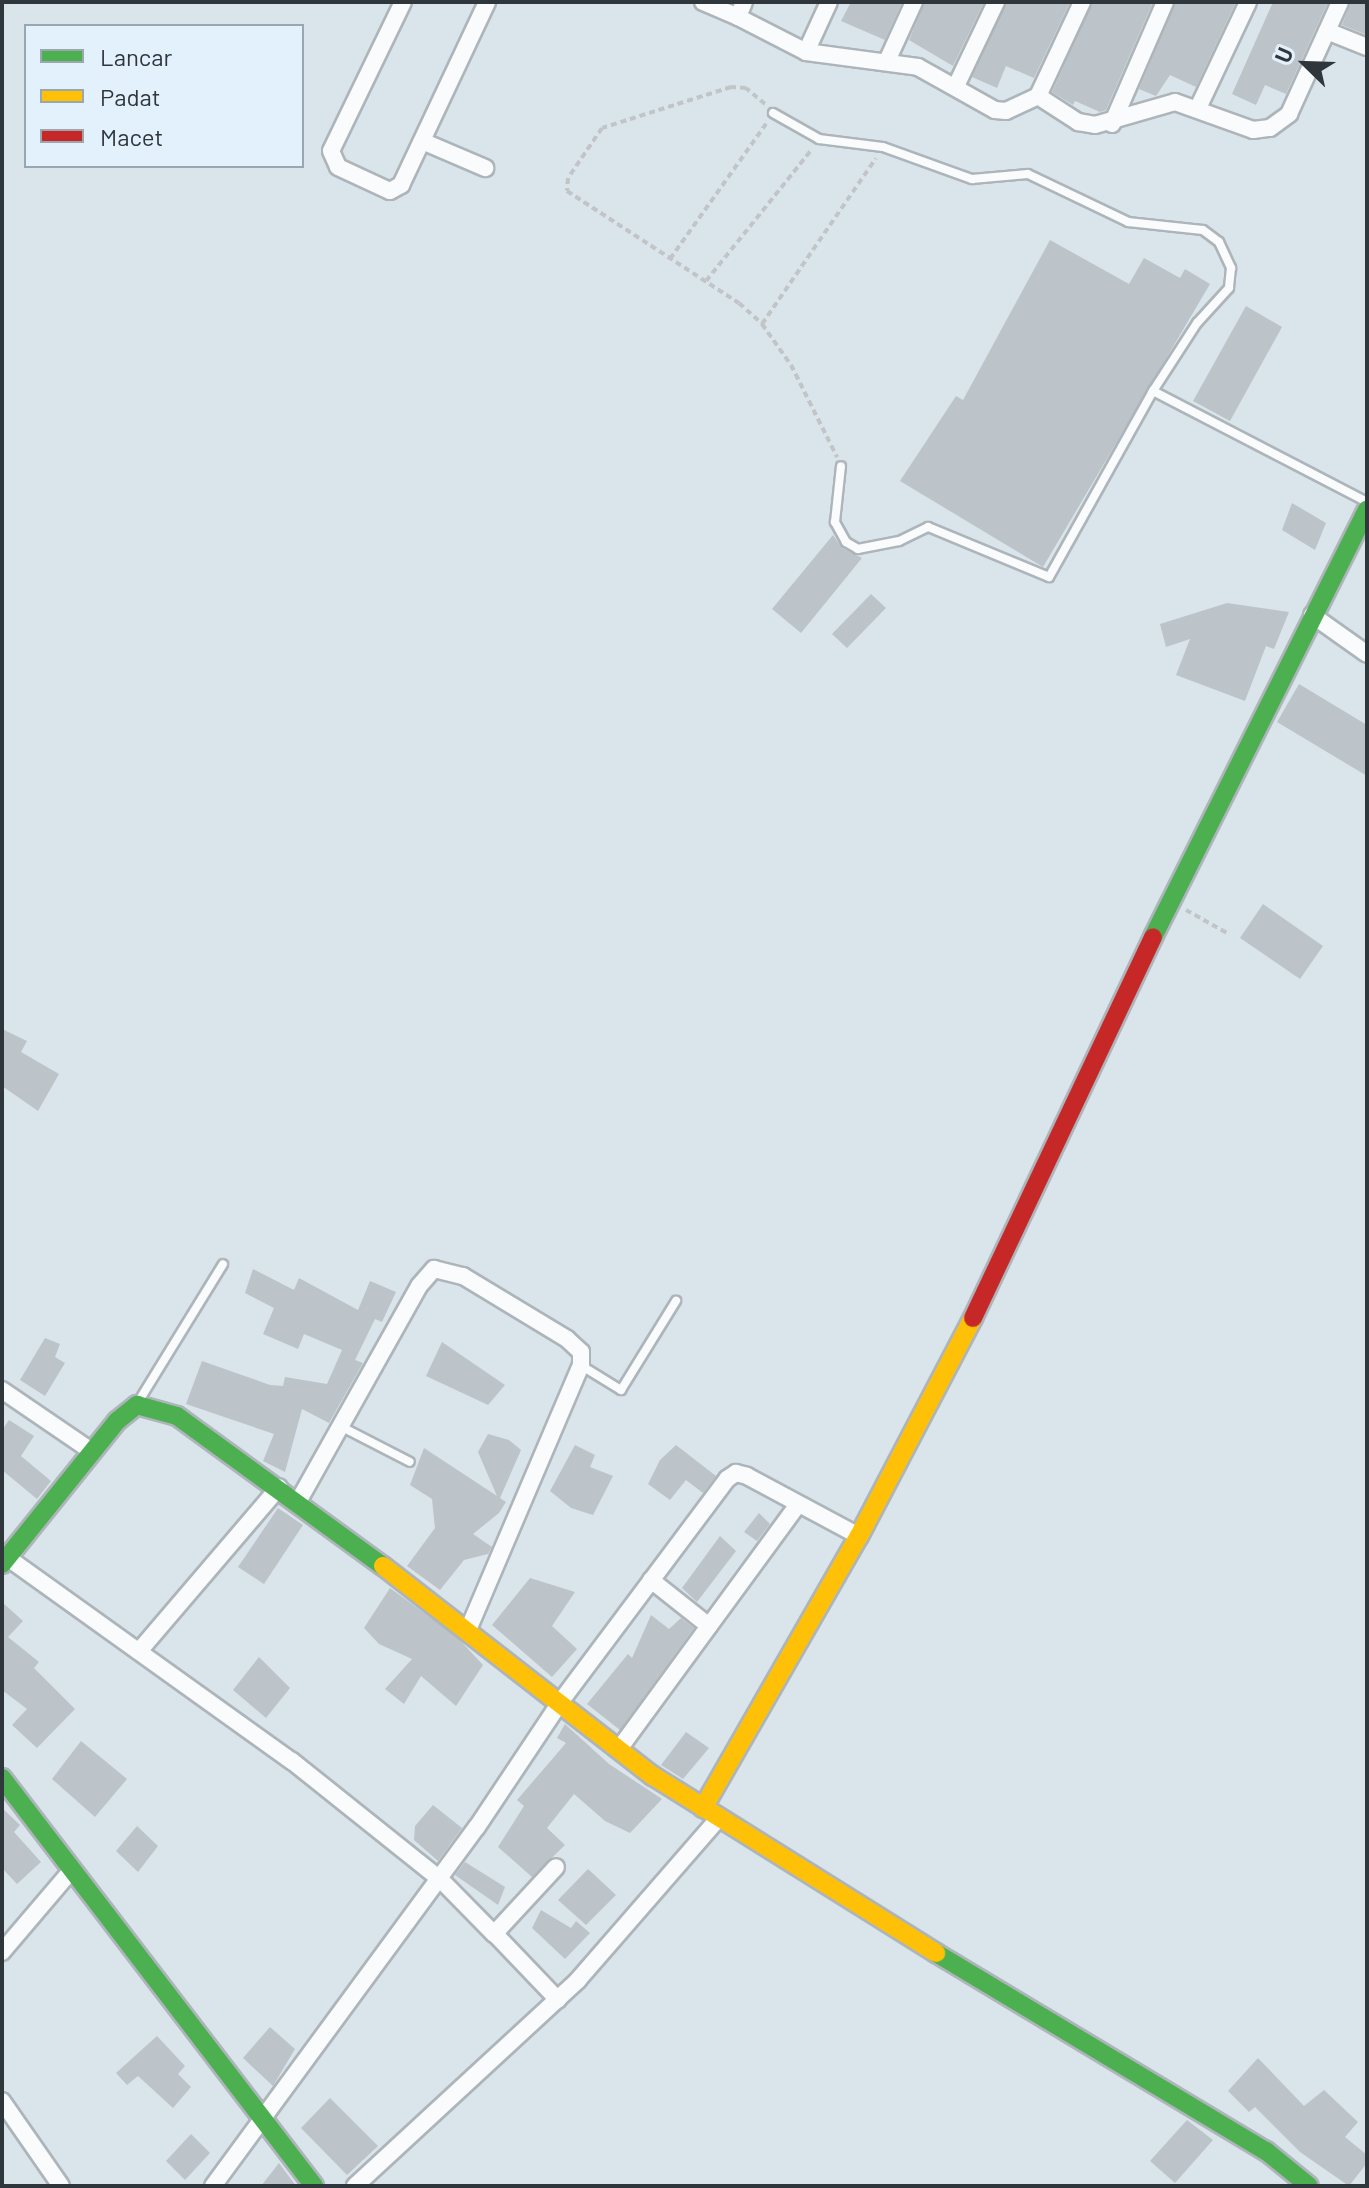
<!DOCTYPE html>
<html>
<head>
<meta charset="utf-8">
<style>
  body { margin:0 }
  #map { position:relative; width:1369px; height:2188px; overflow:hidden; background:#dae4eb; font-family:Barlow,sans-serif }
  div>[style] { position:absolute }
  .building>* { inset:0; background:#bcc4c9 }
  .path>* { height:4px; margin-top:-2px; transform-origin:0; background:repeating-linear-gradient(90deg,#c2c5c7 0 6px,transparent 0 10px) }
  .roads { filter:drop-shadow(2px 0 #adb5ba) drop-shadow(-2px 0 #adb5ba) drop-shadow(0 2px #adb5ba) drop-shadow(0 -2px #adb5ba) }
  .lane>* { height:8px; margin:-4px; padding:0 4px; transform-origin:4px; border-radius:4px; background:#f9fbfc }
  .street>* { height:16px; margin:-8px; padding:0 8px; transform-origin:8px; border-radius:8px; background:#f9fbfc }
  .fast>* { height:18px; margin:-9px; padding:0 9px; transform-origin:9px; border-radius:9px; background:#4caf50 }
  .slow>* { height:18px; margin:-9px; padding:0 9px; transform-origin:9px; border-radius:9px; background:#ffc107 }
  .jam>* { height:18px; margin:-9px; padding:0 9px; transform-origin:9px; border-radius:9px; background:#c62828 }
  span { translate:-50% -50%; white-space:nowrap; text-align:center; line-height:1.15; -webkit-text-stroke:6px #e3f1fc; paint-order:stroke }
  .frame { position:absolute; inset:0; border:4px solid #30373c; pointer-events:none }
  .legend { position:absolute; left:24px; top:24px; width:280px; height:144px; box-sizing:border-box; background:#e3f1fc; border:2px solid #9ba7af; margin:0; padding:10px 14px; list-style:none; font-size:24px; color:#30373c }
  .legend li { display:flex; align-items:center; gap:16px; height:40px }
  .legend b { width:40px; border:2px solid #9ba7af }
  .north { position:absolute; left:1265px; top:24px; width:80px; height:80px; -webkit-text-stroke:6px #e3f1fc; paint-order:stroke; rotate:293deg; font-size:22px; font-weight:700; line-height:32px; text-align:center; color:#30373c }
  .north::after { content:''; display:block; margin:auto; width:28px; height:36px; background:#30373c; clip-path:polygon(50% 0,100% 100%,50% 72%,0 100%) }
</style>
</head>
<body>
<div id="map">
  <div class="building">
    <i style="clip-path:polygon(851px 2px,902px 2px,885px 40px,841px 21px)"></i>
    <i style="clip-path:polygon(925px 2px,984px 2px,953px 66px,909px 40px)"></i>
    <i style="clip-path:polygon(1007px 2px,1070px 2px,1034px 78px,1006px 66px,997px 88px,972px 77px)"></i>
    <i style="clip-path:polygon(1093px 2px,1153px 2px,1106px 110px,1100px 112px,1075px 101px,1073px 105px,1052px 92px)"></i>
    <i style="clip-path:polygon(1176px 2px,1236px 2px,1196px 87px,1170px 75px,1156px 96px,1139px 89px)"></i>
    <i style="clip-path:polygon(1273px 2px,1328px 2px,1286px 94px,1265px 85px,1256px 105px,1232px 94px)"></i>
    <i style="clip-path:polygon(1351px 2px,1367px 2px,1367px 35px,1342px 25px)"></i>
    <i style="clip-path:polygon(1050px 240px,1129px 284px,1144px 258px,1180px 278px,1185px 269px,1210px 284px,1043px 567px,900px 481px,956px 396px,963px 400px)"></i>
    <i style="clip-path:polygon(1246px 306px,1282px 327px,1230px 421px,1193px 401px)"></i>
    <i style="clip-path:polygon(1292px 503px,1326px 523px,1315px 550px,1282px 530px)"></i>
    <i style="clip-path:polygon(833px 535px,842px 548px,862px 558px,801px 633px,772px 609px)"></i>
    <i style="clip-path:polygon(871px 594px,886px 608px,847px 648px,832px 634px)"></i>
    <i style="clip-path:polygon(1227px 603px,1289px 612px,1274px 649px,1266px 646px,1245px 701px,1176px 675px,1190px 639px,1166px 647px,1160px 624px)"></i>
    <i style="clip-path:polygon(1299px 684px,1367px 725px,1367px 776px,1277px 722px)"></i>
    <i style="clip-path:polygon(1263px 904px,1323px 946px,1300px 979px,1240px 938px)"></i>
    <i style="clip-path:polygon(2px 1029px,27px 1041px,21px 1052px,59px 1074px,38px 1111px,2px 1086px)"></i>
    <i style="clip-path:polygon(253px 1269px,294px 1290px,299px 1278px,358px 1310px,370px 1281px,396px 1292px,382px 1322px,375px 1319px,355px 1360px,363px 1363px,329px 1423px,302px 1409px,285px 1472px,263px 1461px,274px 1434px,186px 1404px,202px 1361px,270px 1385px,283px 1386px,285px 1377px,327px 1384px,342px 1350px,304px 1334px,298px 1349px,263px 1334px,274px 1308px,245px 1293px)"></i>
    <i style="clip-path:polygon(45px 1338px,60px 1344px,55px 1357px,65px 1363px,45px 1396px,20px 1380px)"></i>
    <i style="clip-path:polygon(442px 1342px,505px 1385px,488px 1405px,426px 1376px)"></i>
    <i style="clip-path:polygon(9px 1420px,34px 1436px,21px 1456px,51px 1481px,37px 1499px,2px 1470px,2px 1430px)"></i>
    <i style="clip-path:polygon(488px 1434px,509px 1440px,521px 1450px,500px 1498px,506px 1502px,499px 1513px,473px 1534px,492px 1547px,488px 1554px,464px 1560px,440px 1590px,407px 1566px,435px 1528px,432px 1499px,410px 1485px,424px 1448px,497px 1496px,478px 1452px)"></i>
    <i style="clip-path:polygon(575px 1445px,595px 1455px,590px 1467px,613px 1476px,593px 1515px,571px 1508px,550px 1491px)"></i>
    <i style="clip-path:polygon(676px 1445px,716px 1476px,703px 1493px,686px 1480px,670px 1500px,648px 1484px,660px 1460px)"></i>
    <i style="clip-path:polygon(278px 1508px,303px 1525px,264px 1584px,238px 1567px)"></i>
    <i style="clip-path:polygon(759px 1513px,770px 1524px,757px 1541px,744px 1532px)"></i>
    <i style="clip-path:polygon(720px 1536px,736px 1551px,697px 1602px,682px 1588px)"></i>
    <i style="clip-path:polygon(530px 1578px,575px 1592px,552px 1626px,577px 1649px,552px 1677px,492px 1625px)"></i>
    <i style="clip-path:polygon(390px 1588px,456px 1636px,483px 1665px,456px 1706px,421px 1676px,404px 1704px,385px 1689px,412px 1659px,379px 1644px,364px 1628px)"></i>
    <i style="clip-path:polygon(2px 1602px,23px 1621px,8px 1637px,39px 1662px,34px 1668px,75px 1709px,37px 1748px,12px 1725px,27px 1709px,2px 1690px)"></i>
    <i style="clip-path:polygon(651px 1615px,669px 1629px,681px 1618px,694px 1628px,620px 1730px,587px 1704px,628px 1654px,632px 1658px)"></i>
    <i style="clip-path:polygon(259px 1657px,290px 1688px,266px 1718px,233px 1690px)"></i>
    <i style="clip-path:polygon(565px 1724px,609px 1764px,662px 1799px,630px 1833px,605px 1821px,574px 1794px,547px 1828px,565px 1845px,532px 1877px,498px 1847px,524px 1806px,517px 1800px,566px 1743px,557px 1738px)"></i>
    <i style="clip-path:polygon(686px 1732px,709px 1748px,683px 1779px,661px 1765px)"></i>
    <i style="clip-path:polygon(81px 1741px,127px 1779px,95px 1817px,52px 1779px)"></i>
    <i style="clip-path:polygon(433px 1805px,462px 1828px,438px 1861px,414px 1840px,415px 1826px)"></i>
    <i style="clip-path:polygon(2px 1808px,20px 1825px,14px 1832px,41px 1862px,17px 1884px,2px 1868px)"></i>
    <i style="clip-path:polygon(137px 1826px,158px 1846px,138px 1872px,116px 1851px)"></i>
    <i style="clip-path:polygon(465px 1862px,505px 1887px,498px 1905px,455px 1875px)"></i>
    <i style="clip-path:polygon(588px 1869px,616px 1895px,586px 1925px,558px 1900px)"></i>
    <i style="clip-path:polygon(541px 1910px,571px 1928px,576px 1921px,590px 1933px,565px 1959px,532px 1928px)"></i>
    <i style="clip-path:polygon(270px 2027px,295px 2049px,273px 2086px,243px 2058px)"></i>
    <i style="clip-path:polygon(157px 2036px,185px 2066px,178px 2074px,191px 2087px,173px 2108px,138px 2076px,127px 2085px,116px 2073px)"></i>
    <i style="clip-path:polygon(1258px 2058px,1304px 2106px,1324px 2090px,1358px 2122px,1345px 2137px,1367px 2155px,1367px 2163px,1349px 2186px,1300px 2152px,1255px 2107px,1249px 2112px,1228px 2091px)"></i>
    <i style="clip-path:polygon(330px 2098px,378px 2146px,347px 2175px,301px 2128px)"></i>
    <i style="clip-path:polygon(1187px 2120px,1213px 2140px,1175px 2183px,1150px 2161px)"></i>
    <i style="clip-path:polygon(191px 2134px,210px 2153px,185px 2180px,166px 2161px)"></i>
    <i style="clip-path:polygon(279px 2163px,296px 2186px,261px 2186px)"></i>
  </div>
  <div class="path">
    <i style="left:765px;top:104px;width:25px;rotate:-140deg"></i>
    <i style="left:746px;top:88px;width:15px;rotate:-176deg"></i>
    <i style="left:731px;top:87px;width:135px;rotate:162.4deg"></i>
    <i style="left:602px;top:128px;width:60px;rotate:124.2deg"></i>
    <i style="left:568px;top:178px;width:13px;rotate:94deg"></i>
    <i style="left:567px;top:191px;width:205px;rotate:33.1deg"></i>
    <i style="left:739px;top:303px;width:31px;rotate:42deg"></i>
    <i style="left:762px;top:324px;width:50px;rotate:54.7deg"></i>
    <i style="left:791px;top:365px;width:103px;rotate:63.4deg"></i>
    <i style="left:670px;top:259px;width:166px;rotate:-54.6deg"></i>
    <i style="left:706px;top:281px;width:169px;rotate:-51.2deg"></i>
    <i style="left:762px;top:324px;width:201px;rotate:-55.5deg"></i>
    <i style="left:1186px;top:910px;width:49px;rotate:29.2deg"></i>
  </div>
  <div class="roads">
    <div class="lane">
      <i style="left:773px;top:113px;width:53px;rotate:29.5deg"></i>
      <i style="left:819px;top:139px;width:64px;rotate:7.1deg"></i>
      <i style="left:883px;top:147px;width:95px;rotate:19.8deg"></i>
      <i style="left:972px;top:179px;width:56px;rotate:-5.1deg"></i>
      <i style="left:1028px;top:174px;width:111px;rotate:25.6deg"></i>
      <i style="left:1128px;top:222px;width:75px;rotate:6.1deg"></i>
      <i style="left:1203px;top:230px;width:20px;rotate:37deg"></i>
      <i style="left:1219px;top:242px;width:29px;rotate:65deg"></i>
      <i style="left:1231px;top:268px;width:20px;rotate:96deg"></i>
      <i style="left:1229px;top:288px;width:47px;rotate:132.4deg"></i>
      <i style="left:1197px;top:323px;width:81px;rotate:122.9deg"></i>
      <i style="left:1153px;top:391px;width:213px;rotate:119.2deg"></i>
      <i style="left:1049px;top:577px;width:131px;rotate:-157.5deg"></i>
      <i style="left:928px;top:527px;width:32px;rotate:154deg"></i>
      <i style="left:899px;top:541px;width:42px;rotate:169deg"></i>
      <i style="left:858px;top:549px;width:14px;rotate:-150deg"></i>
      <i style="left:846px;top:542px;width:23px;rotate:-119deg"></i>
      <i style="left:835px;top:522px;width:56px;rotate:-83.9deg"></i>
      <i style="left:1153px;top:391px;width:241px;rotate:27.4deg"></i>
      <i style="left:582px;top:1366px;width:46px;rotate:31.6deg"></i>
      <i style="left:621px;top:1390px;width:105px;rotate:-58.3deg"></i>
      <i style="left:137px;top:1404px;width:164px;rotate:-58.4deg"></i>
      <i style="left:342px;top:1427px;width:76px;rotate:27.2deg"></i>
    </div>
    <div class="street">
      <i style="left:403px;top:2px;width:165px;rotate:115.8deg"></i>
      <i style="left:331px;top:151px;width:17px;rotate:66deg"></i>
      <i style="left:338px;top:167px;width:57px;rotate:24.8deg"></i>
      <i style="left:390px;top:191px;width:13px;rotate:-29deg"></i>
      <i style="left:401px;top:185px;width:202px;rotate:-64.8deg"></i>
      <i style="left:703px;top:2px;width:38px;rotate:23deg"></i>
      <i style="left:744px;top:2px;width:16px;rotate:112deg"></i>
      <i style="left:738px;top:17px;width:76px;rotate:27.2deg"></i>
      <i style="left:806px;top:52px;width:113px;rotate:7.6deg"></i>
      <i style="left:918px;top:67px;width:88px;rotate:29.2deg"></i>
      <i style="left:995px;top:110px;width:11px;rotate:5deg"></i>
      <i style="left:1006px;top:111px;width:35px;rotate:-25deg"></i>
      <i style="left:1038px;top:96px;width:48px;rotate:33deg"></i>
      <i style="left:1078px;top:122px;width:17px;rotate:10deg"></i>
      <i style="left:1095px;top:125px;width:83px;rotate:-16deg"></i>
      <i style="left:1175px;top:102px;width:83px;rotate:19.7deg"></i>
      <i style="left:1253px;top:130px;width:17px;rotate:-7deg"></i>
      <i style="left:1270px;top:128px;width:24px;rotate:-36deg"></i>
      <i style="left:1289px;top:114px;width:123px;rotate:-65.5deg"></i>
      <i style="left:1327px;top:31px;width:43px;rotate:21.8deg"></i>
      <i style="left:806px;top:52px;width:55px;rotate:-65.3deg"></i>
      <i style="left:887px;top:61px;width:65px;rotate:-65.4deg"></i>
      <i style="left:956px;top:86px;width:93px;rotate:-64.5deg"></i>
      <i style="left:1038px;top:96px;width:104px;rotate:-64.9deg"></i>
      <i style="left:1198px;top:108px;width:117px;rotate:-64.7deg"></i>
      <i style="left:1112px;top:124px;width:133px;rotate:-66.5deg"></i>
      <i style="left:422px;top:141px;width:69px;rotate:23.2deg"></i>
      <i style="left:1312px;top:615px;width:67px;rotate:35.3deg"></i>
      <i style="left:2px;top:1390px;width:107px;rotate:34.3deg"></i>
      <i style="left:299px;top:1500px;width:245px;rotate:-60.7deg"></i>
      <i style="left:419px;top:1286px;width:23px;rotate:-49deg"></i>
      <i style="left:434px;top:1269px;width:30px;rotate:14deg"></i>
      <i style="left:463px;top:1276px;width:122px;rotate:31.2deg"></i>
      <i style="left:567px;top:1339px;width:19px;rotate:43deg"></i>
      <i style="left:581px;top:1352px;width:13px;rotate:90deg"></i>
      <i style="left:581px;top:1365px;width:286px;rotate:113.1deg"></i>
      <i style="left:8px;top:1558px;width:349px;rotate:35.6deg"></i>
      <i style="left:292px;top:1761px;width:189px;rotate:38.6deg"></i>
      <i style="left:440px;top:1879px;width:77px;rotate:45.5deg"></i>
      <i style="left:494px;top:1934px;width:91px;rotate:-47.2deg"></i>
      <i style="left:651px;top:1580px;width:74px;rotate:38.4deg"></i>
      <i style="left:140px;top:1650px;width:214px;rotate:-49.5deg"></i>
      <i style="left:619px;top:1749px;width:303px;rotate:-53.8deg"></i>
      <i style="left:495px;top:1934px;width:91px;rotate:46.3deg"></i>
      <i style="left:2px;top:1952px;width:106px;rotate:-49.6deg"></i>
      <i style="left:2px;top:2101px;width:103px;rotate:55.2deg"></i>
      <i style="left:213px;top:2186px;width:446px;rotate:-53.7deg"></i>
      <i style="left:477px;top:1827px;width:151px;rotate:-56.3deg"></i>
      <i style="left:561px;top:1701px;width:277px;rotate:-53.2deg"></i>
      <i style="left:727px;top:1479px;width:11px;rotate:-34deg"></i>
      <i style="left:736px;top:1473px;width:11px;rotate:15deg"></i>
      <i style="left:747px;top:1476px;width:127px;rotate:28.2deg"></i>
      <i style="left:355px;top:2186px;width:304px;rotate:-42.7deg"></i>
      <i style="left:578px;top:1980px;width:213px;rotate:-49deg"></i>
    </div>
    <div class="fast">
      <i style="left:1153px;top:937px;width:478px;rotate:-63.4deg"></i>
      <i style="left:2px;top:1564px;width:184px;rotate:-51.2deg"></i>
      <i style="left:117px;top:1421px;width:26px;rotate:-39deg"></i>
      <i style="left:137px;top:1405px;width:41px;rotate:15.4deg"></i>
      <i style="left:177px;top:1416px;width:255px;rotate:36.1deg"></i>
      <i style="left:2px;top:1778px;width:514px;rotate:52.59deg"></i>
      <i style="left:936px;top:1953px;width:385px;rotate:31deg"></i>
      <i style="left:1266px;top:2151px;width:55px;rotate:39.1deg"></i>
    </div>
    <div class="slow">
      <i style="left:383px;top:1566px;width:342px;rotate:37.9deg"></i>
      <i style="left:653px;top:1776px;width:334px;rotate:32deg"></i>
      <i style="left:703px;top:1808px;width:314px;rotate:-60.2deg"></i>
      <i style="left:859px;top:1536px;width:246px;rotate:-62.4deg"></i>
    </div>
    <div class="jam">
      <i style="left:973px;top:1318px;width:421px;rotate:-64.7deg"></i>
    </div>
  </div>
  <div class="frame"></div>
  <ul class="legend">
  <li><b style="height:10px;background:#4caf50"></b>Lancar</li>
  <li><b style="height:10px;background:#ffc107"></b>Padat</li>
  <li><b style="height:10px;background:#c62828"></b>Macet</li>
  </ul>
  <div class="north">U</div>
</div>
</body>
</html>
